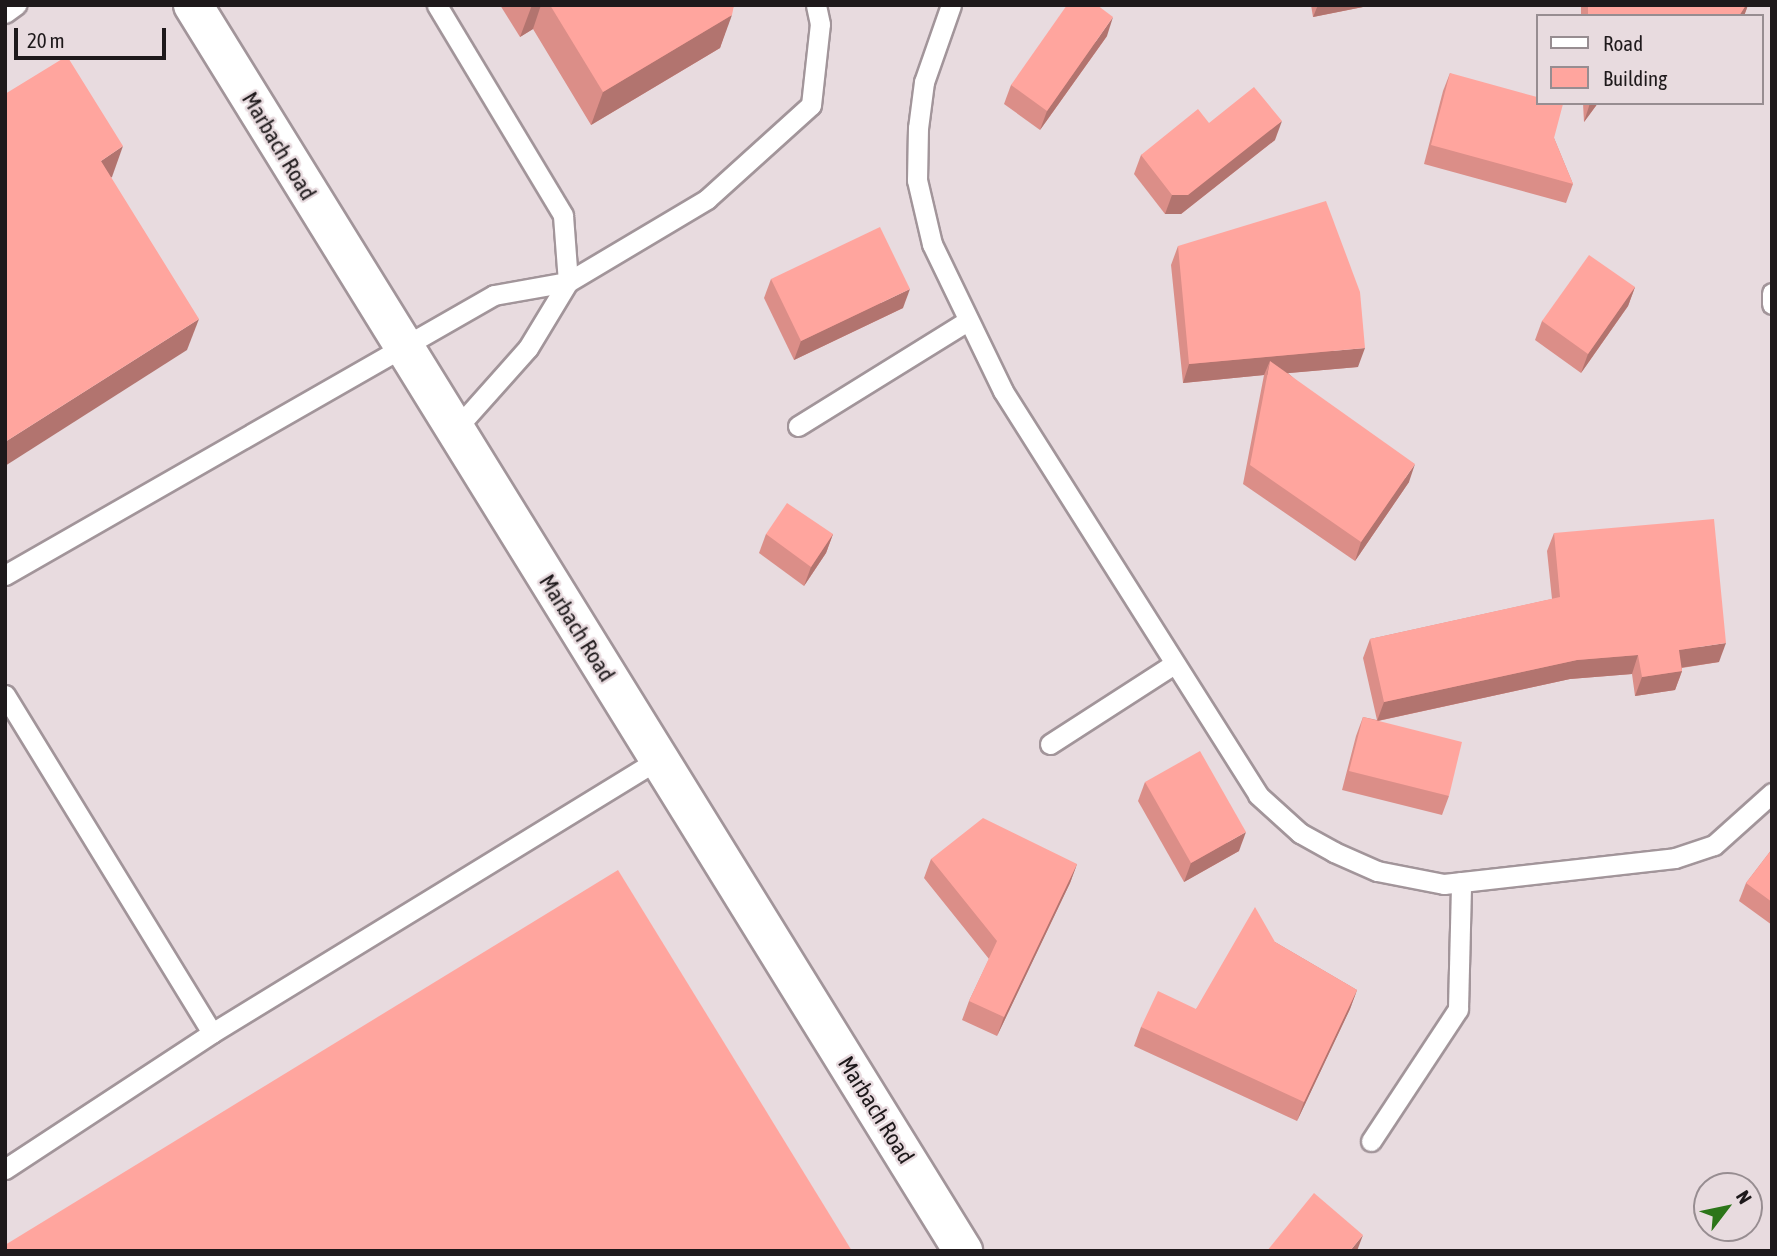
<!DOCTYPE html>
<html>
<head>
<meta charset="utf-8">
<style>
  body { margin:0 }
  #map { position:relative; width:1777px; height:1256px; overflow:hidden; background:#e8dbdf; font-family:"Asap Condensed",sans-serif }
  div>[style] { position:absolute }
  .roads { filter:drop-shadow(2px 0 #a2959a) drop-shadow(-2px 0 #a2959a) drop-shadow(0 2px #a2959a) drop-shadow(0 -2px #a2959a) }
  .service>* { height:19px; margin:-9.5px; padding:0 9.5px; transform-origin:9.5px; border-radius:9.5px; background:#fff }
  .tertiary>* { height:38px; margin:-19px; padding:0 19px; transform-origin:19px; border-radius:19px; background:#fff }
  .wall>* { inset:0; background:#db8e88 }
  .shaded-wall>* { inset:0; background:#b2746f }
  .building>* { inset:0; background:#ffa59e }
  span { translate:-50% -50%; white-space:nowrap; text-align:center; line-height:1.15; -webkit-text-stroke:5px #e8dbdf; paint-order:stroke }
  .street-label { font-size:23px; color:#1e191b }
  .frame { position:absolute; inset:0; border:7px solid #1e191b; pointer-events:none }
  .legend { position:absolute; left:1536px; top:14px; width:228px; height:91px; box-sizing:border-box; background:#e8dbdf; border:2px solid #978d91; margin:0; padding:9px 12px; list-style:none; font-size:21px; color:#1e191b }
  .legend li { display:flex; align-items:center; gap:14px; height:35px }
  .legend b { width:35px; border:2px solid #978d91 }
  .north { position:absolute; left:1693px; top:1172px; width:70px; height:70px; box-sizing:border-box; background:#e8dbdf; border:2px solid #978d91; border-radius:50%; rotate:58deg; font-size:19px; font-weight:700; line-height:28px; text-align:center; color:#1e191b }
  .north::after { content:''; display:block; margin:auto; width:24px; height:32px; background:#2c7519; clip-path:polygon(50% 0,100% 100%,50% 72%,0 100%) }
  .scale { position:absolute; left:14px; top:28px; width:152px; height:32px; box-sizing:border-box; border:4px solid #1e191b; border-top:0; padding-left:9px; font-size:21px; line-height:24px; white-space:nowrap; color:#1e191b; -webkit-text-stroke:5px #e8dbdf; paint-order:stroke }
</style>
</head>
<body>
<div id="map">
  <div class="roads">
    <div class="service">
      <i style="left:951px;top:5px;width:82px;rotate:109.3deg"></i>
      <i style="left:924px;top:82px;width:46px;rotate:97.4deg"></i>
      <i style="left:918px;top:128px;width:52px;rotate:91.1deg"></i>
      <i style="left:917px;top:180px;width:66px;rotate:76.8deg"></i>
      <i style="left:932px;top:244px;width:163px;rotate:64.2deg"></i>
      <i style="left:1003px;top:391px;width:478px;rotate:57.7deg"></i>
      <i style="left:1258px;top:795px;width:57px;rotate:42.1deg"></i>
      <i style="left:1300px;top:833px;width:39px;rotate:29deg"></i>
      <i style="left:1334px;top:852px;width:47px;rotate:23.8deg"></i>
      <i style="left:1377px;top:871px;width:68px;rotate:11deg"></i>
      <i style="left:1444px;top:884px;width:232px;rotate:-6.4deg"></i>
      <i style="left:1675px;top:858px;width:41px;rotate:-18.4deg"></i>
      <i style="left:1714px;top:845px;width:78px;rotate:-41.9deg"></i>
      <i style="left:5px;top:13px;width:14px;rotate:-36deg"></i>
      <i style="left:1772px;top:293px;width:11px;rotate:90deg"></i>
      <i style="left:798px;top:426px;width:198px;rotate:-31.8deg"></i>
      <i style="left:454px;top:431px;width:111px;rotate:-48.3deg"></i>
      <i style="left:528px;top:348px;width:77px;rotate:-58.8deg"></i>
      <i style="left:568px;top:282px;width:162px;rotate:-30.8deg"></i>
      <i style="left:707px;top:199px;width:140px;rotate:-42.1deg"></i>
      <i style="left:811px;top:105px;width:81px;rotate:-83.7deg"></i>
      <i style="left:820px;top:24px;width:19px;rotate:-102deg"></i>
      <i style="left:5px;top:575px;width:563px;rotate:-29.8deg"></i>
      <i style="left:494px;top:295px;width:75px;rotate:-10deg"></i>
      <i style="left:568px;top:282px;width:67px;rotate:-94.3deg"></i>
      <i style="left:563px;top:215px;width:245px;rotate:-121deg"></i>
      <i style="left:5px;top:695px;width:396px;rotate:58.5deg"></i>
      <i style="left:1050px;top:744px;width:148px;rotate:-32.8deg"></i>
      <i style="left:1371px;top:1141px;width:158px;rotate:-56.6deg"></i>
      <i style="left:1458px;top:1009px;width:127px;rotate:-88.6deg"></i>
      <i style="left:5px;top:1169px;width:248px;rotate:-33.3deg"></i>
      <i style="left:212px;top:1033px;width:524px;rotate:-31.51deg"></i>
    </div>
    <div class="tertiary">
      <i style="left:193px;top:5px;width:1465px;rotate:58.28deg"></i>
    </div>
  </div>
  <div class="wall">
    <i style="clip-path:polygon(500px 5px,734px 5px,720px 48px,591px 125px,533px 29px,520px 37px)"></i>
    <i style="clip-path:polygon(1311px 5px,1363px 5px,1363px 7px,1313px 17px)"></i>
    <i style="clip-path:polygon(1581px 5px,1748px 5px,1744px 16px,1581px 16px)"></i>
    <i style="clip-path:polygon(1107px 36px,1040px 130px,1004px 104px,1011px 85px)"></i>
    <i style="clip-path:polygon(1450px 73px,1554px 138px,1573px 184px,1566px 203px,1424px 164px,1443px 91px)"></i>
    <i style="clip-path:polygon(1583px 103px,1598px 103px,1584px 122px)"></i>
    <i style="clip-path:polygon(1209px 123px,1275px 140px,1181px 214px,1165px 214px,1134px 174px,1141px 155px)"></i>
    <i style="clip-path:polygon(1178px 246px,1358px 367px,1288px 373px,1409px 482px,1355px 561px,1243px 484px,1264px 375px,1183px 383px,1171px 265px)"></i>
    <i style="clip-path:polygon(771px 279px,903px 308px,794px 360px,764px 298px)"></i>
    <i style="clip-path:polygon(1635px 287px,1628px 306px,1581px 373px,1535px 340px,1542px 321px)"></i>
    <i style="clip-path:polygon(1554px 533px,1719px 662px,1682px 668px,1682px 671px,1675px 690px,1635px 696px,1632px 674px,1570px 679px,1378px 721px,1449px 796px,1442px 815px,1342px 790px,1356px 736px,1363px 717px,1377px 720px,1363px 658px,1370px 639px,1552px 599px,1547px 551px)"></i>
    <i style="clip-path:polygon(766px 534px,833px 534px,826px 553px,804px 586px,759px 553px)"></i>
    <i style="clip-path:polygon(1145px 782px,1239px 851px,1184px 882px,1138px 801px)"></i>
    <i style="clip-path:polygon(1772px 849px,1772px 925px,1739px 901px,1746px 883px)"></i>
    <i style="clip-path:polygon(931px 859px,1077px 864px,1070px 883px,997px 1036px,962px 1020px,969px 1001px,989px 959px,924px 878px)"></i>
    <i style="clip-path:polygon(1275px 942px,1357px 990px,1350px 1009px,1297px 1121px,1134px 1046px,1141px 1027px,1196px 1009px)"></i>
  </div>
  <div class="shaded-wall">
    <i style="clip-path:polygon(532px 5px,541px 5px,533px 29px,520px 37px)"></i>
    <i style="clip-path:polygon(1318px 5px,1363px 5px,1363px 7px,1313px 17px)"></i>
    <i style="clip-path:polygon(1746px 5px,1748px 5px,1744px 16px,1739px 16px)"></i>
    <i style="clip-path:polygon(732px 15px,720px 48px,591px 125px,603px 92px)"></i>
    <i style="clip-path:polygon(1113px 17px,1107px 36px,1040px 130px,1047px 111px)"></i>
    <i style="clip-path:polygon(1590px 103px,1598px 103px,1584px 122px)"></i>
    <i style="clip-path:polygon(1282px 121px,1275px 140px,1181px 214px,1165px 214px,1172px 195px)"></i>
    <i style="clip-path:polygon(123px 146px,112px 177px,89px 192px,101px 161px)"></i>
    <i style="clip-path:polygon(1635px 287px,1628px 306px,1581px 373px,1588px 354px)"></i>
    <i style="clip-path:polygon(910px 289px,903px 308px,794px 360px,801px 341px)"></i>
    <i style="clip-path:polygon(199px 319px,187px 350px,5px 466px,5px 442px)"></i>
    <i style="clip-path:polygon(1365px 348px,1358px 367px,1267px 375px,1270px 361px,1264px 375px,1183px 383px,1189px 364px)"></i>
    <i style="clip-path:polygon(1415px 464px,1409px 482px,1355px 561px,1361px 542px)"></i>
    <i style="clip-path:polygon(833px 534px,826px 553px,804px 586px,811px 567px)"></i>
    <i style="clip-path:polygon(1726px 643px,1719px 662px,1672px 669px,1679px 650px)"></i>
    <i style="clip-path:polygon(1638px 655px,1632px 674px,1570px 679px,1377px 721px,1384px 702px,1577px 660px)"></i>
    <i style="clip-path:polygon(1682px 671px,1675px 690px,1635px 696px,1642px 677px)"></i>
    <i style="clip-path:polygon(1246px 832px,1239px 851px,1184px 882px,1191px 863px)"></i>
    <i style="clip-path:polygon(1077px 864px,1070px 883px,997px 1036px,1004px 1017px)"></i>
    <i style="clip-path:polygon(1357px 990px,1350px 1009px,1297px 1121px,1304px 1102px)"></i>
    <i style="clip-path:polygon(1363px 1235px,1357px 1251px,1350px 1251px)"></i>
  </div>
  <div class="building">
    <i style="clip-path:polygon(550px 5px,734px 5px,732px 15px,603px 92px)"></i>
    <i style="clip-path:polygon(1067px 5px,1097px 5px,1113px 17px,1047px 111px,1011px 85px)"></i>
    <i style="clip-path:polygon(1588px 5px,1746px 5px,1739px 16px,1588px 16px)"></i>
    <i style="clip-path:polygon(67px 56px,123px 146px,101px 161px,199px 319px,5px 442px,5px 94px)"></i>
    <i style="clip-path:polygon(1450px 73px,1537px 97px,1537px 103px,1563px 104px,1554px 138px,1573px 184px,1431px 145px)"></i>
    <i style="clip-path:polygon(1254px 87px,1282px 121px,1188px 195px,1172px 195px,1141px 155px,1198px 109px,1209px 123px)"></i>
    <i style="clip-path:polygon(1326px 201px,1360px 292px,1365px 348px,1189px 364px,1178px 246px)"></i>
    <i style="clip-path:polygon(880px 227px,910px 289px,801px 341px,771px 279px)"></i>
    <i style="clip-path:polygon(1589px 255px,1635px 287px,1588px 354px,1542px 321px)"></i>
    <i style="clip-path:polygon(1270px 361px,1415px 464px,1361px 542px,1250px 465px)"></i>
    <i style="clip-path:polygon(787px 503px,833px 534px,811px 567px,766px 534px)"></i>
    <i style="clip-path:polygon(1714px 519px,1726px 643px,1679px 650px,1682px 671px,1642px 677px,1638px 655px,1577px 660px,1384px 702px,1370px 639px,1560px 597px,1554px 533px)"></i>
    <i style="clip-path:polygon(1363px 717px,1462px 742px,1449px 796px,1349px 771px)"></i>
    <i style="clip-path:polygon(1200px 751px,1246px 832px,1191px 863px,1145px 782px)"></i>
    <i style="clip-path:polygon(983px 818px,1077px 864px,1004px 1017px,969px 1001px,997px 941px,931px 859px)"></i>
    <i style="clip-path:polygon(1772px 849px,1772px 902px,1746px 883px)"></i>
    <i style="clip-path:polygon(618px 870px,852px 1251px,5px 1251px,5px 1245px)"></i>
    <i style="clip-path:polygon(1255px 907px,1275px 942px,1357px 990px,1304px 1102px,1141px 1027px,1158px 991px,1196px 1009px)"></i>
    <i style="clip-path:polygon(1314px 1193px,1363px 1235px,1350px 1251px,1267px 1251px)"></i>
  </div>
  <div class="street-label">
    <span style="left:279px;top:146px;rotate:59deg">Marbach Road</span>
    <span style="left:577px;top:628px;rotate:58deg">Marbach Road</span>
    <span style="left:876px;top:1110px;rotate:58deg">Marbach Road</span>
  </div>
  <div class="frame"></div>
  <ul class="legend">
  <li><b style="height:9px;background:#fff"></b>Road</li>
  <li><b style="height:19px;background:#ffa59e"></b>Building</li>
  </ul>
  <div class="north">N</div>
  <div class="scale">20 m</div>
</div>
</body>
</html>
